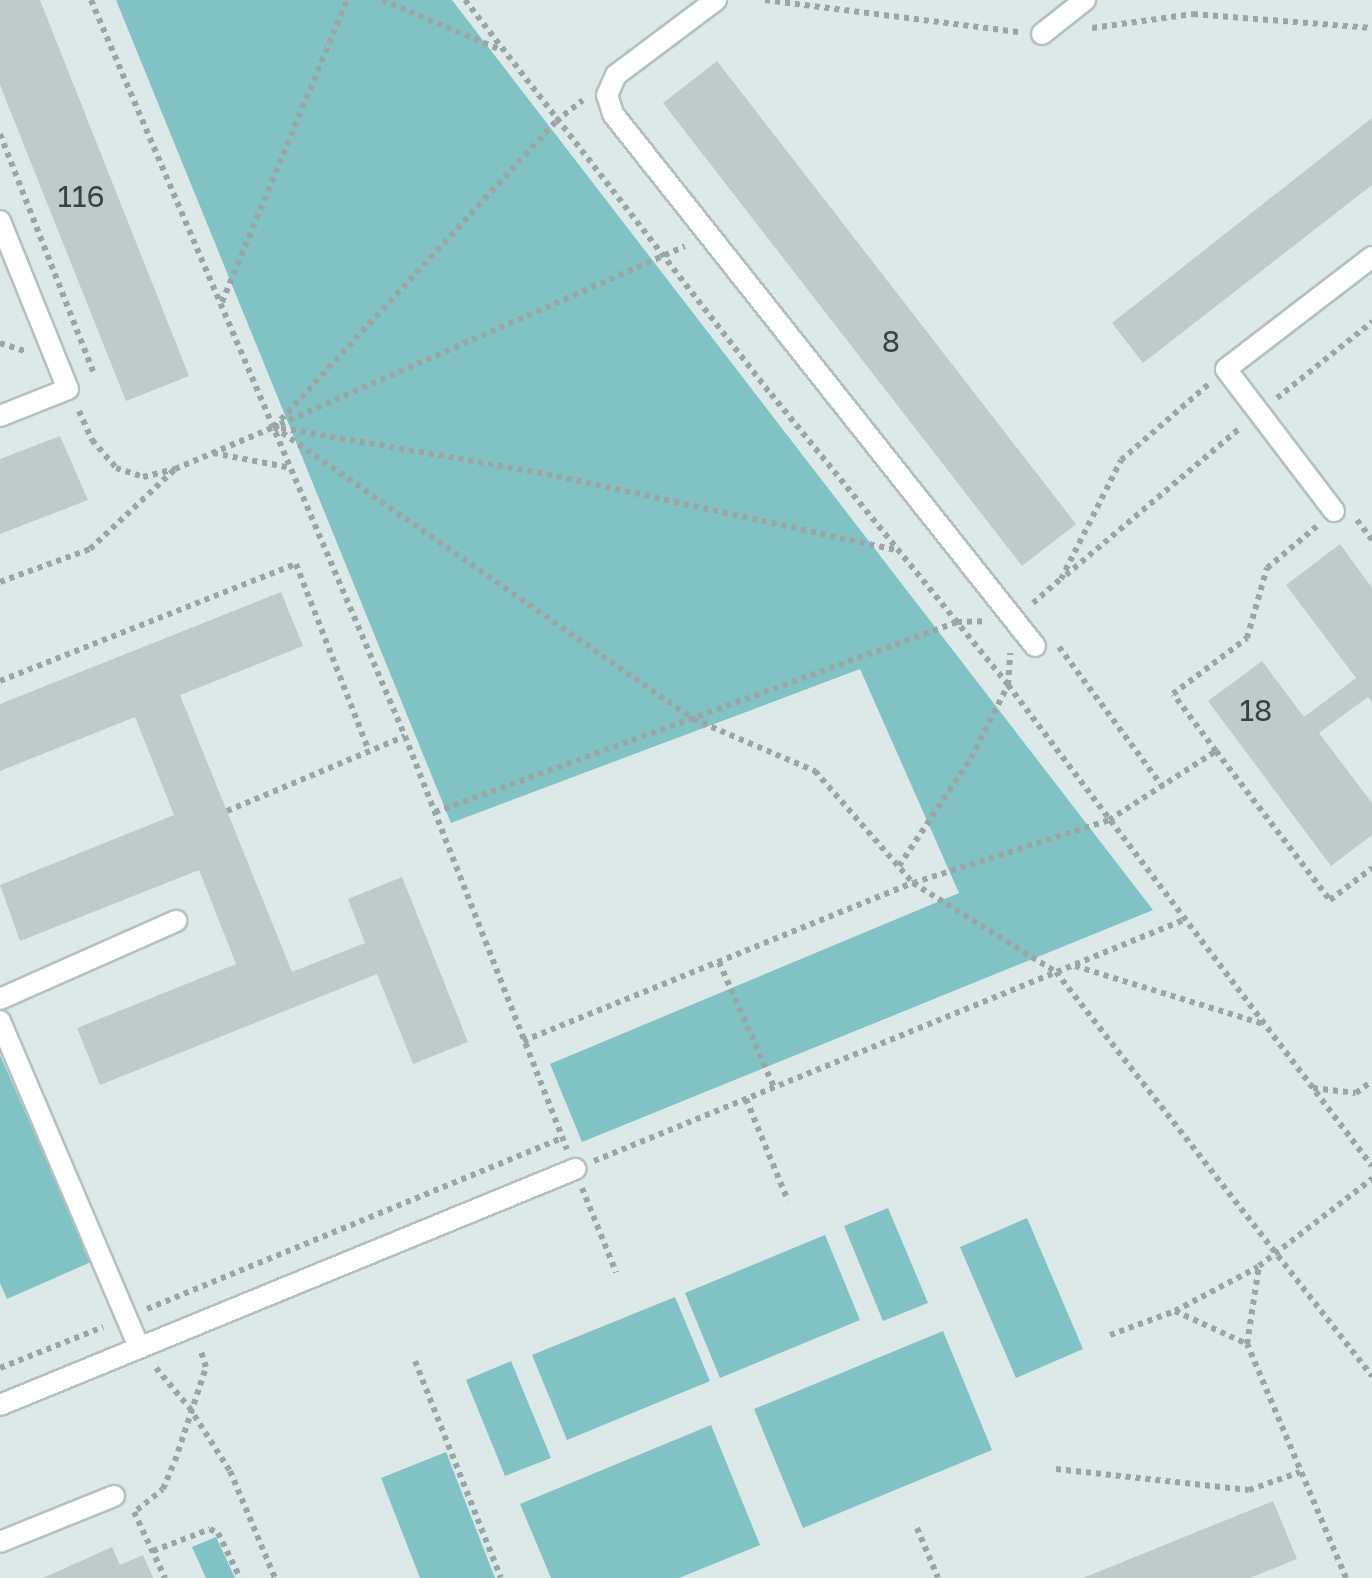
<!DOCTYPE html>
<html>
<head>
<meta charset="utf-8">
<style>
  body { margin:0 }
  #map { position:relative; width:1372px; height:1578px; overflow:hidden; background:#dde9e9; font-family:"Golos Text",sans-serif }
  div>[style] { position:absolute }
  .green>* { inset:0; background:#81c2c4 }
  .building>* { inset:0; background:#bfcbcb }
  .path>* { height:6px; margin-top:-3px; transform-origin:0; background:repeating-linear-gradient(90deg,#9ba5a5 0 5px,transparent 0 10px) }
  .roads { filter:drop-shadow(2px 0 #b5c0c1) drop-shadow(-2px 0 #b5c0c1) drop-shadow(0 2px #b5c0c1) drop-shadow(0 -2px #b5c0c1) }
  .lane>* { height:20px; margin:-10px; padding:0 10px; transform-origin:10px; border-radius:10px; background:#fff }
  span { translate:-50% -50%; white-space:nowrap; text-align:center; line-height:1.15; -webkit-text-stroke:8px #dde9e9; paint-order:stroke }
  .number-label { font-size:30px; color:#3a4141 }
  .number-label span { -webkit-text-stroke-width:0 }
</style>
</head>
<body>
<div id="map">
  <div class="green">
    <i style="clip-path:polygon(116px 0,452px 0,1153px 910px,582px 1142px,550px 1064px,959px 893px,860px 669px,451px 823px)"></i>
    <i style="clip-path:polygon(0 1055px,91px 1262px,7px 1299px,0 1283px)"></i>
    <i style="clip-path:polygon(888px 1208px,928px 1303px,883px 1321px,844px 1226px)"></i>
    <i style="clip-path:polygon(1027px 1218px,1083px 1349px,1016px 1378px,960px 1247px)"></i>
    <i style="clip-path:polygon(825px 1235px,860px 1320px,720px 1378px,685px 1293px)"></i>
    <i style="clip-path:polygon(675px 1297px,710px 1381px,567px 1440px,532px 1355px)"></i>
    <i style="clip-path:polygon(943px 1331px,992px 1450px,803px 1528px,754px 1409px)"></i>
    <i style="clip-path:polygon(511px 1361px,551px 1458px,505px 1476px,466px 1380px)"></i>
    <i style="clip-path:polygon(711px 1425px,760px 1545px,679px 1578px,551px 1578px,520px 1504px)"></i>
    <i style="clip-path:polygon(446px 1452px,495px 1578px,420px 1578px,381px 1478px)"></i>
    <i style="clip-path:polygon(216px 1537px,235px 1578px,206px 1578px,192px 1547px)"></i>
  </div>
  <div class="building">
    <i style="clip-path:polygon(0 0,40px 0,189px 376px,126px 401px,0 85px)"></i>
    <i style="clip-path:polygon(717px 61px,1076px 524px,1022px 566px,663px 103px)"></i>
    <i style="clip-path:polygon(1372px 118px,1372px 185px,1143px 363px,1112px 323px)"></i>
    <i style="clip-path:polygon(60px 436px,88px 500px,0 534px,0 459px)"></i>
    <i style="clip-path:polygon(1340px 544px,1372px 588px,1372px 702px,1368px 697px,1319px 733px,1372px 803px,1372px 835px,1331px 866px,1208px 701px,1262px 661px,1304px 717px,1356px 678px,1286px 585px)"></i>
    <i style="clip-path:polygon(281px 592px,303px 646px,180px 695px,292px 972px,365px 943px,348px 899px,402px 877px,468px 1042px,413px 1064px,377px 974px,100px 1085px,77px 1028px,236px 964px,199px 870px,20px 941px,0 885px,174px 815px,135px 717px,0 771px,0 704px)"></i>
    <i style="clip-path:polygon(1273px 1501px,1297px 1559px,1250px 1578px,1083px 1578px)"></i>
    <i style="clip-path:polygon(112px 1547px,120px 1565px,143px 1555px,153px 1578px,43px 1578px)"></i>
  </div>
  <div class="path">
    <i style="left:91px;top:0;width:800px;rotate:66.9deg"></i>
    <i style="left:405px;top:736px;width:444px;rotate:68.6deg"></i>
    <i style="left:382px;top:0;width:129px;rotate:22.8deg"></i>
    <i style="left:465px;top:0;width:499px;rotate:52.2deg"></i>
    <i style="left:771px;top:394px;width:375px;rotate:50.8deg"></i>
    <i style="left:1008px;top:685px;width:603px;rotate:52.88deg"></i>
    <i style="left:765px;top:0;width:257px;rotate:7.2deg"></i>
    <i style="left:1092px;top:28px;width:102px;rotate:-7.9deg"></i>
    <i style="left:1193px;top:14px;width:180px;rotate:4.5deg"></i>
    <i style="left:0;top:134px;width:258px;rotate:68.6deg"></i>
    <i style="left:222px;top:302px;width:327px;rotate:-67.5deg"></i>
    <i style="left:0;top:343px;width:28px;rotate:18deg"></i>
    <i style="left:1277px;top:398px;width:122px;rotate:-38.7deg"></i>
    <i style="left:79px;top:411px;width:32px;rotate:66deg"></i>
    <i style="left:92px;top:440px;width:37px;rotate:49deg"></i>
    <i style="left:116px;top:468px;width:28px;rotate:18deg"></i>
    <i style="left:143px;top:477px;width:33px;rotate:-14deg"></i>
    <i style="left:175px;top:469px;width:108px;rotate:-23deg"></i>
    <i style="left:274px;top:427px;width:416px;rotate:-47.3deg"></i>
    <i style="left:556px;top:121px;width:34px;rotate:-38deg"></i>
    <i style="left:280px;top:424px;width:442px;rotate:-23.7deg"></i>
    <i style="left:274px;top:427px;width:511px;rotate:34.87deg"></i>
    <i style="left:693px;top:719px;width:133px;rotate:23.1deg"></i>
    <i style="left:815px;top:771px;width:149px;rotate:48.8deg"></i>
    <i style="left:913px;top:883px;width:168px;rotate:31.9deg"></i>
    <i style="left:1056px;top:972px;width:513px;rotate:51.97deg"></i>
    <i style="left:281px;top:428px;width:270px;rotate:9.8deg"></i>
    <i style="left:547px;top:474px;width:357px;rotate:12.3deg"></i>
    <i style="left:213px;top:453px;width:80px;rotate:10.8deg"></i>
    <i style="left:1357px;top:520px;width:25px;rotate:53deg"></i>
    <i style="left:1066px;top:575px;width:228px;rotate:-40.2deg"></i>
    <i style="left:0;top:582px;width:96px;rotate:-20.1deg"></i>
    <i style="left:90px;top:549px;width:115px;rotate:-43.2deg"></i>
    <i style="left:1033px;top:603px;width:37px;rotate:-41deg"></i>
    <i style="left:1061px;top:579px;width:133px;rotate:-63.2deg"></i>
    <i style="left:1121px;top:460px;width:118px;rotate:-40.9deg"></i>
    <i style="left:1059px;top:647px;width:174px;rotate:53.4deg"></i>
    <i style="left:0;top:681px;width:318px;rotate:-21.6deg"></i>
    <i style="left:296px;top:564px;width:199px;rotate:68.7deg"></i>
    <i style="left:1216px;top:751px;width:71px;rotate:-127deg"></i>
    <i style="left:1173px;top:694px;width:93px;rotate:-37.1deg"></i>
    <i style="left:1247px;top:638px;width:73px;rotate:-74.1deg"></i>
    <i style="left:1267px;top:568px;width:65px;rotate:-40deg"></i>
    <i style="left:227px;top:811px;width:193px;rotate:-22.8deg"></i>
    <i style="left:435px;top:812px;width:556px;rotate:-20deg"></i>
    <i style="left:957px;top:622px;width:25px;rotate:-2deg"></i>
    <i style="left:899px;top:866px;width:130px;rotate:-56.3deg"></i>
    <i style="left:971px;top:758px;width:82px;rotate:-63.1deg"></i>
    <i style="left:1008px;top:685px;width:32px;rotate:-86deg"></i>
    <i style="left:719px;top:962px;width:137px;rotate:66.3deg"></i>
    <i style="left:1075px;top:966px;width:197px;rotate:17.1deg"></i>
    <i style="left:523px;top:1041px;width:421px;rotate:-22.1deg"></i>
    <i style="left:913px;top:883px;width:206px;rotate:-17.8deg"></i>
    <i style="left:1109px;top:820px;width:127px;rotate:-32.8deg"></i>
    <i style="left:1216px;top:751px;width:188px;rotate:52.6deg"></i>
    <i style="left:1330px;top:900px;width:53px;rotate:-37.3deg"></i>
    <i style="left:1313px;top:1088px;width:43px;rotate:6.6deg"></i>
    <i style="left:1356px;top:1093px;width:20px;rotate:-37deg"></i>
    <i style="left:746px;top:1099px;width:110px;rotate:67.6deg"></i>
    <i style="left:594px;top:1161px;width:640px;rotate:-22.23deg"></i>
    <i style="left:582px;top:1188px;width:91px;rotate:68deg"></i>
    <i style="left:147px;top:1309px;width:449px;rotate:-22.4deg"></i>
    <i style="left:1175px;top:1311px;width:79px;rotate:24.6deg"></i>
    <i style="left:1110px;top:1335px;width:69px;rotate:-20.3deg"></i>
    <i style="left:1175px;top:1311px;width:94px;rotate:-27.9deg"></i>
    <i style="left:415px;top:1361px;width:233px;rotate:68.4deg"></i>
    <i style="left:0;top:1368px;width:111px;rotate:-21.7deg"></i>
    <i style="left:156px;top:1368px;width:51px;rotate:49.8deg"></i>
    <i style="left:189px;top:1407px;width:76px;rotate:57.4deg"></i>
    <i style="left:230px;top:1471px;width:116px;rotate:67.2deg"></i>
    <i style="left:1056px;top:1469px;width:194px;rotate:6.2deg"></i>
    <i style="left:1249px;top:1490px;width:54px;rotate:-19.4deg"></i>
    <i style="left:137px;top:1510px;width:33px;rotate:-39deg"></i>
    <i style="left:163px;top:1489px;width:30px;rotate:-67deg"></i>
    <i style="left:175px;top:1461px;width:99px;rotate:-71.7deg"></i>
    <i style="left:206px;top:1367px;width:19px;rotate:-108deg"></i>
    <i style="left:134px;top:1512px;width:73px;rotate:64.8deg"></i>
    <i style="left:917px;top:1528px;width:54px;rotate:67.2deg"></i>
    <i style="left:153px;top:1551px;width:61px;rotate:-21.1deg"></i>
    <i style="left:210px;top:1529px;width:9px;rotate:27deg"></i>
    <i style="left:218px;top:1533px;width:50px;rotate:63.9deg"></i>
    <i style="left:1346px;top:1578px;width:254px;rotate:-112.9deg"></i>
    <i style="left:1247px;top:1344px;width:79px;rotate:-81.3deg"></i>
    <i style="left:1259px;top:1266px;width:143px;rotate:-37.6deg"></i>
  </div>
  <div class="roads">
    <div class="lane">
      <i style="left:716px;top:0;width:125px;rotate:143.1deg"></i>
      <i style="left:616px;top:75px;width:22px;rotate:114deg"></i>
      <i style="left:607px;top:95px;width:20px;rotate:72deg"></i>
      <i style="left:613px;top:114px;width:679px;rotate:51.58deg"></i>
      <i style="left:1042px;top:34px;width:55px;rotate:-38.3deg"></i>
      <i style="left:0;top:221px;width:181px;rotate:68deg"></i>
      <i style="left:68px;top:389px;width:73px;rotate:158.3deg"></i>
      <i style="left:1334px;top:511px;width:178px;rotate:-127.3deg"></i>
      <i style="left:1226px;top:369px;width:184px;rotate:-37.5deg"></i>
      <i style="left:0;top:999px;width:193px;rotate:-23.9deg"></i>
      <i style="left:0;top:1021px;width:354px;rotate:66.9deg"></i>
      <i style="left:0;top:1405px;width:622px;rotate:-22.31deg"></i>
      <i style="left:0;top:1542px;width:123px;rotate:-22deg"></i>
    </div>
  </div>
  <div class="number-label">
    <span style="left:81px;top:196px">116</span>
    <span style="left:891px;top:341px">8</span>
    <span style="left:1256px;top:710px">18</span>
  </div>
</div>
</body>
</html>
